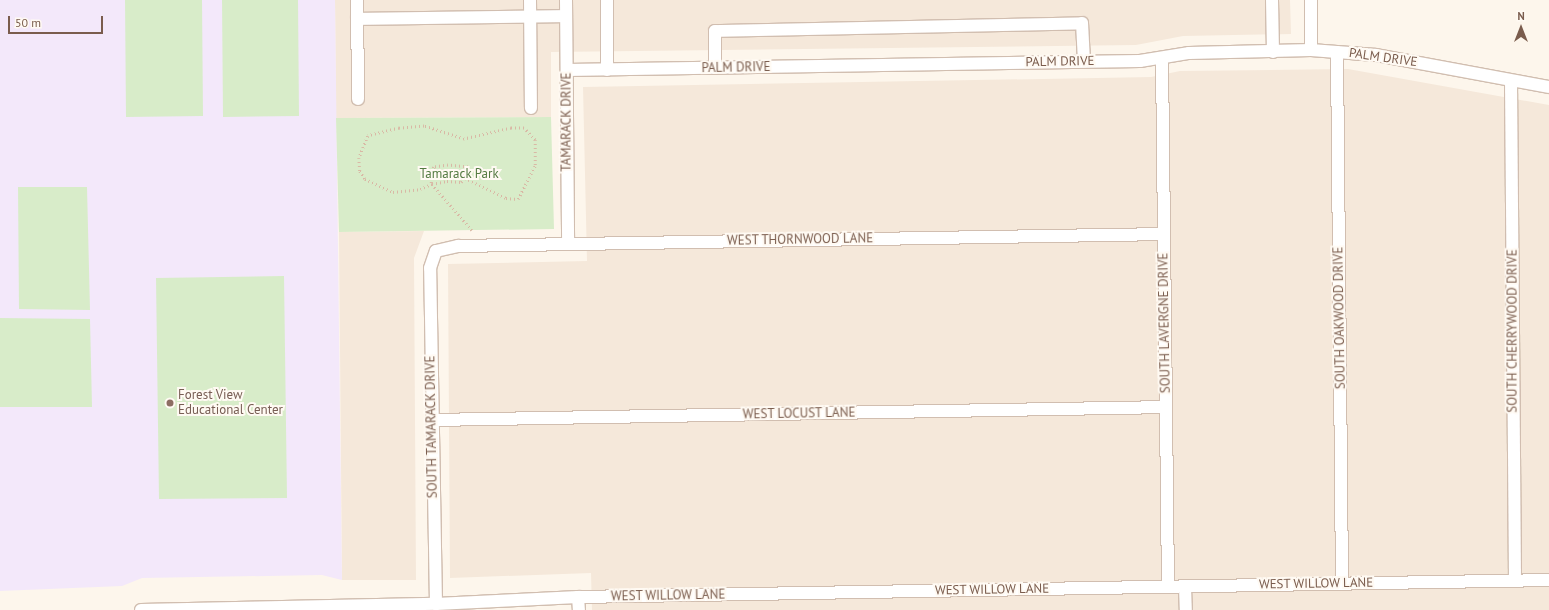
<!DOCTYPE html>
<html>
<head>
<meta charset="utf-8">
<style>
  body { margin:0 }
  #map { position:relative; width:1549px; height:610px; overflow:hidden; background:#fdf6ec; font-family:"PT Sans",sans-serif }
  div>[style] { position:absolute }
  .residential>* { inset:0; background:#f5e8da }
  .education>* { inset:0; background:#f3e8fa }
  .green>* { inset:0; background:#d8ecc9 }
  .path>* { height:2.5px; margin-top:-1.25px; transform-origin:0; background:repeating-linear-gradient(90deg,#d9b8a5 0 1px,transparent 0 4px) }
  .roads { filter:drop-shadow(1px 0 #d1beb0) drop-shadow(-1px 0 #d1beb0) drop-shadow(0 1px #d1beb0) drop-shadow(0 -1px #d1beb0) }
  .minor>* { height:12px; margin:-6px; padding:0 6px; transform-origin:6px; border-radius:6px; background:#fff }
  .dots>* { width:11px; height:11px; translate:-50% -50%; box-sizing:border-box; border:2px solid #fffaf3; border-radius:50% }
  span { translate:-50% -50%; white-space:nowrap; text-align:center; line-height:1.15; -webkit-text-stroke:4px #fffaf3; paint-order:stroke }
  .street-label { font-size:13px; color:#7a5c4d }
  .park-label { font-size:13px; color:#537a41 }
  .education-label { font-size:13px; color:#785e54 }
  .left { translate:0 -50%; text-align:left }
  .north { position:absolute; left:1501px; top:8px; width:40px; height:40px; -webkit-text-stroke:3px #fffaf3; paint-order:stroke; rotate:0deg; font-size:11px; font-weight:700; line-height:16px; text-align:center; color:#7a5c4d }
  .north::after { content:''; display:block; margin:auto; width:14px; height:18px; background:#7a5c4d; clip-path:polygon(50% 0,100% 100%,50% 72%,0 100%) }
  .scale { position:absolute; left:8px; top:16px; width:95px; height:18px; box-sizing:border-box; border:2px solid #7a5c4d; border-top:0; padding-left:5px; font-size:12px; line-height:14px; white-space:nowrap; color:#7a5c4d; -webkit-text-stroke:3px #fffaf3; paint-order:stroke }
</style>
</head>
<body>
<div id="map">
  <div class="residential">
    <i style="clip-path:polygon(335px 0,1290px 0,1291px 34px,1183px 36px,1136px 45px,551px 52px,551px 117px,336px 118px)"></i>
    <i style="clip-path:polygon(1348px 69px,1549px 105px,1549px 610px,592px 610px,591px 573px,450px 578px,448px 264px,587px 261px,583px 87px,1151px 77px,1180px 71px)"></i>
    <i style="clip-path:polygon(424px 231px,414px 258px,416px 580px,342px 580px,339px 232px)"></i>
  </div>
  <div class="education">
    <i style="clip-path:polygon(0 0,335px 0,342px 580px,322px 575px,142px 578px,122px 586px,0 591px)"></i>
  </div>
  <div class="green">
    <i style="clip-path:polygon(125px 0,202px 0,203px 116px,126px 117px)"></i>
    <i style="clip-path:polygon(222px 0,298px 0,299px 116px,223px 117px)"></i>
    <i style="clip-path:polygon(551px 117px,554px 229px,339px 232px,336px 118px)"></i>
    <i style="clip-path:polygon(18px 187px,87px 187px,90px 310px,19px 309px)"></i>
    <i style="clip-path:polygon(284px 276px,287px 498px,159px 499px,156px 278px)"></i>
    <i style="clip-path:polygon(0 318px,90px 319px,92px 407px,0 407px)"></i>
  </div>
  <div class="path">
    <i style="left:465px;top:178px;width:46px;rotate:26deg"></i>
    <i style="left:506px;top:198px;width:12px;rotate:5deg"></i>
    <i style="left:518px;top:199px;width:38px;rotate:-63deg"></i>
    <i style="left:535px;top:165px;width:25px;rotate:-90deg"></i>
    <i style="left:535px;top:140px;width:16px;rotate:-133deg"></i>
    <i style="left:524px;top:128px;width:13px;rotate:180deg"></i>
    <i style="left:511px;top:128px;width:48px;rotate:166.8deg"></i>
    <i style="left:464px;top:139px;width:42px;rotate:-162deg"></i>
    <i style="left:424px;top:126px;width:25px;rotate:175deg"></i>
    <i style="left:399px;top:128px;width:32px;rotate:166deg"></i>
    <i style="left:368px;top:136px;width:24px;rotate:112deg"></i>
    <i style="left:359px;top:158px;width:13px;rotate:86deg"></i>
    <i style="left:360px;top:171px;width:9px;rotate:58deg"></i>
    <i style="left:365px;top:179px;width:31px;rotate:25deg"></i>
    <i style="left:393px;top:192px;width:27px;rotate:-6deg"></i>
    <i style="left:420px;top:189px;width:13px;rotate:-23deg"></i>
    <i style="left:432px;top:184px;width:15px;rotate:-11deg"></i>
    <i style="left:447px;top:181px;width:14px;rotate:4deg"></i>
    <i style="left:461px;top:182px;width:10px;rotate:-45deg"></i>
    <i style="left:468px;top:175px;width:8px;rotate:-90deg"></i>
    <i style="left:468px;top:167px;width:20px;rotate:-174deg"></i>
    <i style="left:448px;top:165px;width:14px;rotate:172deg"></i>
    <i style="left:434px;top:167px;width:8px;rotate:120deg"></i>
    <i style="left:430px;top:174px;width:10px;rotate:79deg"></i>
    <i style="left:432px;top:184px;width:61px;rotate:49deg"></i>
  </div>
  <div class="roads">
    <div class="minor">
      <i style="left:357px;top:0;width:99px;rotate:89.4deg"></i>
      <i style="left:530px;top:0;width:108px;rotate:89.5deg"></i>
      <i style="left:566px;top:0;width:244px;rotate:89.5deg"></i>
      <i style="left:607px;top:0;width:70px;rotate:90deg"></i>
      <i style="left:1272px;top:0;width:52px;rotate:88.9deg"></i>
      <i style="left:357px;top:19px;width:209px;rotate:-0.8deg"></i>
      <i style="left:1311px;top:50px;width:50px;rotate:-90deg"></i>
      <i style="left:1337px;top:52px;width:531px;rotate:89.46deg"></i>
      <i style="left:1162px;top:58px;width:529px;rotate:89.35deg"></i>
      <i style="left:715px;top:68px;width:37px;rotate:-90deg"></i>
      <i style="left:715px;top:31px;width:367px;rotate:-1.2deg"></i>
      <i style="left:1082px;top:23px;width:38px;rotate:87deg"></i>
      <i style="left:567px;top:70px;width:573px;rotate:-0.9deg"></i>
      <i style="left:1140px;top:61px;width:50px;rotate:-9.3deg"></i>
      <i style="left:1189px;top:53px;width:122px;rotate:-1.4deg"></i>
      <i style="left:1311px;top:50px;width:65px;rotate:4.4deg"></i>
      <i style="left:1376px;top:55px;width:176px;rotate:10.5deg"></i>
      <i style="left:1511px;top:81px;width:500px;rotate:89.54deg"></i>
      <i style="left:432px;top:420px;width:734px;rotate:-1.01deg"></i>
      <i style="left:1185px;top:587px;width:23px;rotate:88deg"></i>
      <i style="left:578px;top:597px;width:13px;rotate:86deg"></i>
      <i style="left:436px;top:604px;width:336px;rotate:-91deg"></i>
      <i style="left:430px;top:268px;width:18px;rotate:-71deg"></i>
      <i style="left:436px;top:251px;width:23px;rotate:-13deg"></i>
      <i style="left:458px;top:246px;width:706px;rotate:-0.97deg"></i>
      <i style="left:141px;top:610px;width:295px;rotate:-1.2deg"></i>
      <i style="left:436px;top:604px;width:142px;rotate:-2.8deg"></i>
      <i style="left:578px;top:597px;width:971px;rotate:-1deg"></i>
    </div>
  </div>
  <div class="dots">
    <i style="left:170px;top:403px;background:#8d6e63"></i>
  </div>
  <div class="street-label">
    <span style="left:1383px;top:58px;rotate:8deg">PALM DRIVE</span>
    <span style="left:1060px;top:62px;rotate:-1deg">PALM DRIVE</span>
    <span style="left:736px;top:68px;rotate:-1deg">PALM DRIVE</span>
    <span style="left:567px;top:122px;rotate:-90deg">TAMARACK DRIVE</span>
    <span style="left:800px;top:240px;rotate:-1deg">WEST THORNWOOD LANE</span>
    <span style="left:1340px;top:318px;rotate:-91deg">SOUTH OAKWOOD DRIVE</span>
    <span style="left:1165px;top:323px;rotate:-91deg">SOUTH LAVERGNE DRIVE</span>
    <span style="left:1513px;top:331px;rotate:-90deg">SOUTH CHERRYWOOD DRIVE</span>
    <span style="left:799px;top:414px;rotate:-1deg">WEST LOCUST LANE</span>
    <span style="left:432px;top:427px;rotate:-91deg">SOUTH TAMARACK DRIVE</span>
    <span style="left:1316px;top:584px;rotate:-1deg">WEST WILLOW LANE</span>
    <span style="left:992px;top:590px;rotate:-1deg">WEST WILLOW LANE</span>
    <span style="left:668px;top:596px;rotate:-1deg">WEST WILLOW LANE</span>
  </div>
  <div class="park-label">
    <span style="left:459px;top:174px">Tamarack Park</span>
  </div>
  <div class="education-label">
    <span class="left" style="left:178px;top:403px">Forest View<br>Educational Center</span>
  </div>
  <div class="north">N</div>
  <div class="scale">50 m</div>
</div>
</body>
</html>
